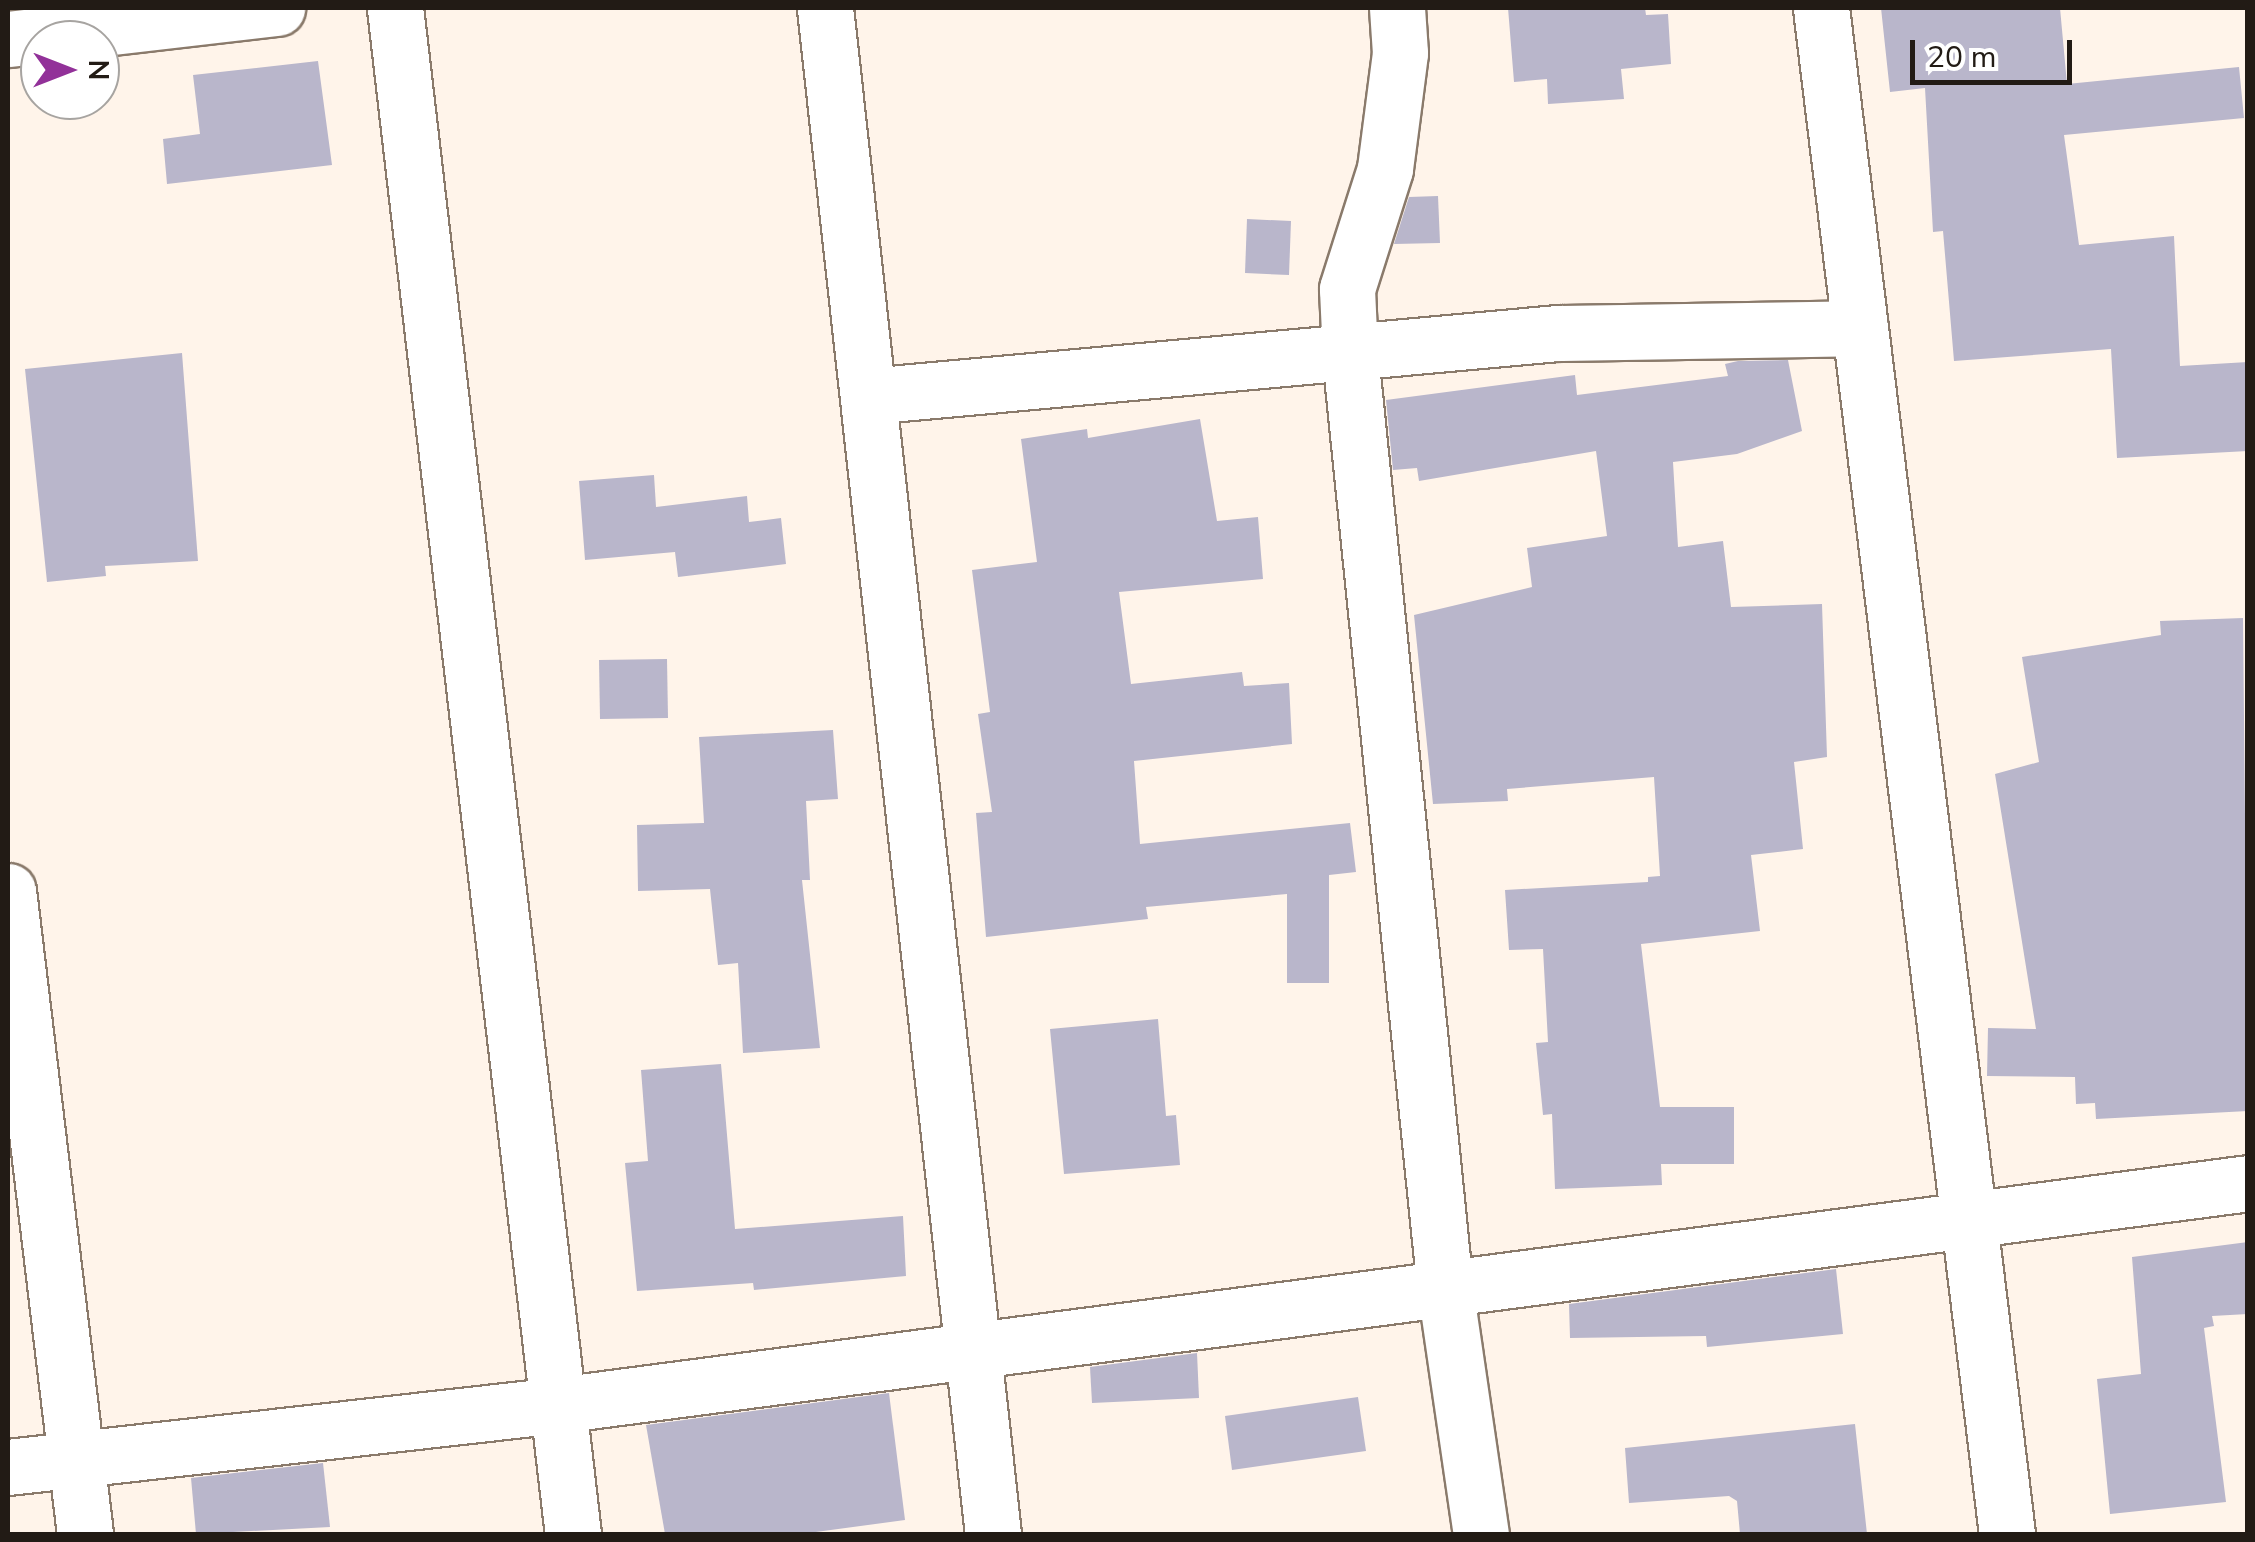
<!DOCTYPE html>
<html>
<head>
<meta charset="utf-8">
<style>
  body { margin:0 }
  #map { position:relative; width:2255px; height:1542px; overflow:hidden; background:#fff4ea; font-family:"Nunito Sans",sans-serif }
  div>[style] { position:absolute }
  .building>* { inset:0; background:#b9b6cb }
  .roads { filter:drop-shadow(2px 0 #8a7a6b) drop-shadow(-2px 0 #8a7a6b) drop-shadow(0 2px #8a7a6b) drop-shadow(0 -2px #8a7a6b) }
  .minor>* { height:55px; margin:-27.5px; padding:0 27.5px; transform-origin:27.5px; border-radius:27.5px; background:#fff }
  span { translate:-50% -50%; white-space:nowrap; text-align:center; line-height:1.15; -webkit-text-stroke:8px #fff; paint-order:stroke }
  .frame { position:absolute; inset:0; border:10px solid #221b15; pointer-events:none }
  .north { position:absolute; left:20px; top:20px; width:100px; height:100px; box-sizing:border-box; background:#fff; border:2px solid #a7a4a1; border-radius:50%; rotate:90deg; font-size:28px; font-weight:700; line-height:40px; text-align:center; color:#221b15 }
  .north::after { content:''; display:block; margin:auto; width:35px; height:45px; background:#923199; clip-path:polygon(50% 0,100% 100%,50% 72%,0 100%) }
  .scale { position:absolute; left:1910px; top:40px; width:162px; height:45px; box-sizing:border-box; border:5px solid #221b15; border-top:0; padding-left:12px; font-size:30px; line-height:35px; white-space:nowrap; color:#221b15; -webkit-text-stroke:8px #fff; paint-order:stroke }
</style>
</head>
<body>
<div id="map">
  <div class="building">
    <i style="clip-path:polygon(1508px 8px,1645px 8px,1646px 15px,1668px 14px,1671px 64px,1621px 69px,1624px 99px,1548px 104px,1547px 79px,1514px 82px)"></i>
    <i style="clip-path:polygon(1881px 8px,2060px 8px,2067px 84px,2239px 67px,2244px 118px,2064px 135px,2079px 245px,2174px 236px,2180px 366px,2248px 362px,2248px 451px,2117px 458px,2111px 349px,1954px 361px,1943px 231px,1933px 232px,1925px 88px,1890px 92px)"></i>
    <i style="clip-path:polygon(318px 61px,332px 165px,167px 184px,163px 139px,200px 134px,193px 75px)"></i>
    <i style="clip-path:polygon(1438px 196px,1440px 243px,1394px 244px,1409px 197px)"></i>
    <i style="clip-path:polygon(1247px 219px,1291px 221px,1289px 275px,1245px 273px)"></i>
    <i style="clip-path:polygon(182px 353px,198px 561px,105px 566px,106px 576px,47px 582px,25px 369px)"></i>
    <i style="clip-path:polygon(1788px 360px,1802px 431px,1737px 454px,1673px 462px,1678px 547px,1723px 541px,1731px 607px,1822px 604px,1827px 757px,1794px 762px,1803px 849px,1751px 855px,1760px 931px,1641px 944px,1660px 1107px,1734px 1107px,1734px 1164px,1661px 1164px,1662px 1185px,1555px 1189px,1552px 1114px,1543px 1115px,1536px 1043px,1548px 1042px,1543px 949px,1509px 950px,1505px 890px,1648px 882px,1648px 877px,1660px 876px,1654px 777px,1507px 789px,1508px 801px,1433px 804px,1414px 615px,1532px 587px,1527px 548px,1607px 536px,1596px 451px,1419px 481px,1417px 468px,1393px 470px,1386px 400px,1575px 375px,1577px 395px,1728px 376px,1725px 364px,1738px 361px)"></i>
    <i style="clip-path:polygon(1200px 419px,1217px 521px,1258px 517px,1263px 579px,1119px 592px,1131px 684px,1242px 672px,1244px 686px,1289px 683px,1292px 744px,1134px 761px,1140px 844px,1350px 823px,1356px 872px,1329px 875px,1329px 983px,1287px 983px,1287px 894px,1146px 907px,1148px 919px,986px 937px,976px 813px,992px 812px,978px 714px,990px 712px,972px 570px,1037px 562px,1021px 439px,1087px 429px,1088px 438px)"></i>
    <i style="clip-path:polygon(654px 475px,656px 507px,747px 496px,749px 522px,781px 518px,786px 564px,678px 577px,675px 552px,585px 560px,579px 481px)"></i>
    <i style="clip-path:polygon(2243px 618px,2248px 1111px,2096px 1119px,2095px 1103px,2076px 1104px,2075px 1077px,1987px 1076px,1988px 1028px,2036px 1029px,1995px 774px,2039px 762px,2022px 657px,2161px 635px,2160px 621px)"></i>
    <i style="clip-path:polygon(667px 659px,668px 718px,600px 719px,599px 660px)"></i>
    <i style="clip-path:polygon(833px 730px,838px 799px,806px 801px,810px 880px,802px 880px,820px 1048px,743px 1053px,738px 963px,718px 965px,710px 889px,638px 891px,637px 825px,704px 823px,699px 737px)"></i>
    <i style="clip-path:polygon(1158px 1019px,1166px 1116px,1176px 1115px,1180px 1165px,1064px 1174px,1050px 1029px)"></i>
    <i style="clip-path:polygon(721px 1064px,735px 1229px,903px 1216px,906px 1276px,754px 1290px,753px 1283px,637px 1291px,625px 1163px,648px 1161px,641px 1070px)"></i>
    <i style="clip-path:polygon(2248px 1242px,2248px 1314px,2212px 1316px,2214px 1326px,2204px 1328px,2226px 1502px,2110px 1514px,2097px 1379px,2141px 1374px,2132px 1257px)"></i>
    <i style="clip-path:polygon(1836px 1269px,1843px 1334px,1707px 1347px,1706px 1336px,1570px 1338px,1569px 1304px)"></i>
    <i style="clip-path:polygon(1197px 1353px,1199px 1398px,1092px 1403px,1090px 1367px)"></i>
    <i style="clip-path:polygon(889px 1393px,905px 1520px,801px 1534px,665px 1534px,646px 1425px)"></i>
    <i style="clip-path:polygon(1358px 1397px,1366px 1451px,1232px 1470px,1225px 1416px)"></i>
    <i style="clip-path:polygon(1855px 1424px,1867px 1534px,1740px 1534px,1737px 1501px,1729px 1496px,1629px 1503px,1625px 1448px)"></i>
    <i style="clip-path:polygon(323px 1463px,330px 1527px,196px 1534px,191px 1478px)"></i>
  </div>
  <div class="roads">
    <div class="minor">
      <i style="left:395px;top:8px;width:1536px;rotate:83.35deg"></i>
      <i style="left:825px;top:8px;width:1535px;rotate:83.72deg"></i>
      <i style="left:1397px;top:8px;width:45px;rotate:86.2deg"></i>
      <i style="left:1400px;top:53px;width:117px;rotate:97.4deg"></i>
      <i style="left:1385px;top:169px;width:126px;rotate:107.6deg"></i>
      <i style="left:1347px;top:289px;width:66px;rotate:87.4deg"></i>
      <i style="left:1350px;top:355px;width:938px;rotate:84.19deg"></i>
      <i style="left:1445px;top:1288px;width:249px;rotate:81.7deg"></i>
      <i style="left:1821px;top:8px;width:1537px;rotate:83.05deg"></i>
      <i style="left:8px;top:39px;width:271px;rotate:-6.6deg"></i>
      <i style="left:868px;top:396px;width:693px;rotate:-5.22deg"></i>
      <i style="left:1558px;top:333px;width:302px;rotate:-0.9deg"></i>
      <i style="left:8px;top:891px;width:648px;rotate:83.17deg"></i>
      <i style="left:8px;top:1467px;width:553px;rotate:-6.43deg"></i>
      <i style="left:558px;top:1405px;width:1705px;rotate:-7.48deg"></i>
    </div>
  </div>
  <div class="frame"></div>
  <div class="north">N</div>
  <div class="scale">20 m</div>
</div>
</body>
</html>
